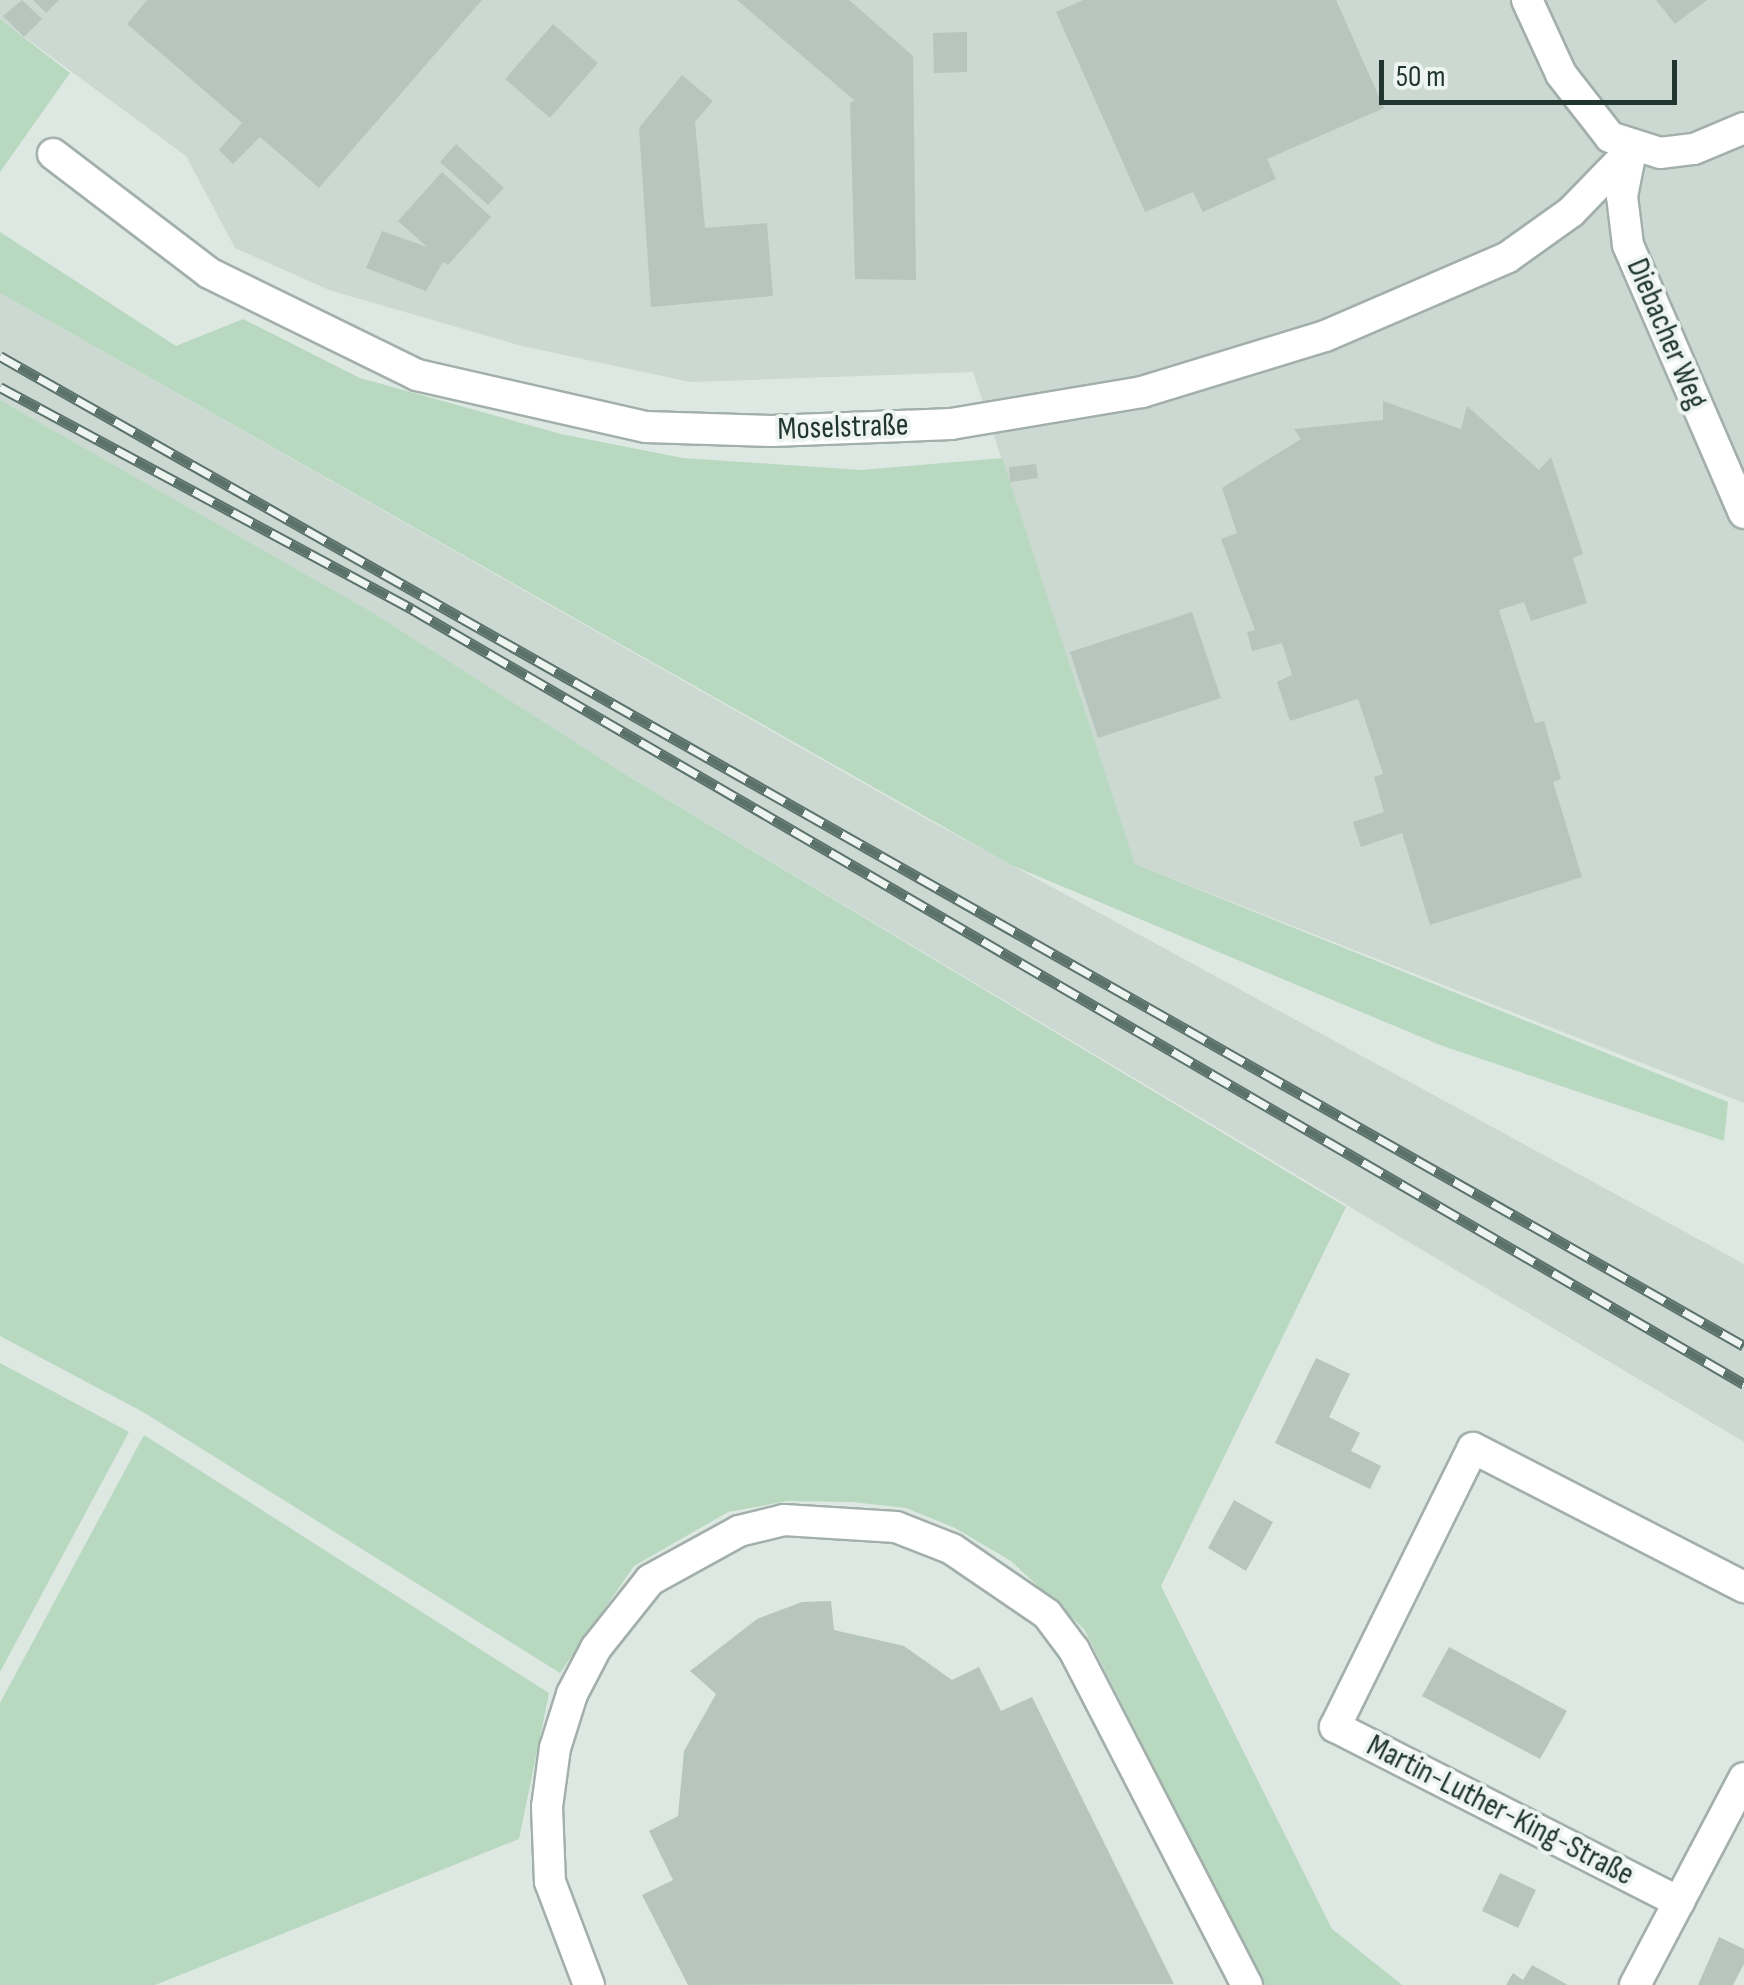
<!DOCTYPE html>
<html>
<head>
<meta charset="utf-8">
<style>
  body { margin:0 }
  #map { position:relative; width:1744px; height:1985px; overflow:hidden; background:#dee8e3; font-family:"Sofia Sans Condensed",sans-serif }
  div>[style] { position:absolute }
  .built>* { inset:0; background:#ccd8d2 }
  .green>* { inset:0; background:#b8d8c0 }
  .building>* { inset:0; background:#b7c5bf }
  .roads { filter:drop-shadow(2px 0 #a2afaa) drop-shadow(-2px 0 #a2afaa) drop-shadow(0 2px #a2afaa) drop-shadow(0 -2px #a2afaa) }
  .minor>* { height:30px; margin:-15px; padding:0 15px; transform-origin:15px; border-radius:15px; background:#fff }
  .rail>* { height:11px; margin-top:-5.5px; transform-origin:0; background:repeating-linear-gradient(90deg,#eef5f1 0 22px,#5b726b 0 44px); box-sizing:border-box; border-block:2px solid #5b726b }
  span { translate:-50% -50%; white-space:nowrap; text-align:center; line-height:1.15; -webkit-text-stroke:8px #eef5f1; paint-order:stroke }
  .street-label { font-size:32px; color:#213630 }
  .scale { position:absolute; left:1379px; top:60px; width:298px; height:45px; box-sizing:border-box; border:5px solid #213630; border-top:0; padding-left:12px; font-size:30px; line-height:35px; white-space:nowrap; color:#213630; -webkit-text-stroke:8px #eef5f1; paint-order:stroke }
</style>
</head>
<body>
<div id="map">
  <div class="built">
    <i style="clip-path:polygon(0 0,1744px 0,1744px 1103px,1135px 864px,973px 372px,690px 382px,522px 346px,329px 290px,235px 248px,186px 156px,0 19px)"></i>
    <i style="clip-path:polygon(0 293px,914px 812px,1744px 1264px,1744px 1442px,633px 779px,372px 612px,0 400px)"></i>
  </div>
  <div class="green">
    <i style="clip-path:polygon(0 19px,70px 73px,0 172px)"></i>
    <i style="clip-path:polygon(0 232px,176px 346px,243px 319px,360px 378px,561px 434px,683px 458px,861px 470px,1002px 458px,1135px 864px,1728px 1102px,1724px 1141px,1440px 1045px,1011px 865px,0 293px)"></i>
    <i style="clip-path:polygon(0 400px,372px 612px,633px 779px,1346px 1207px,1161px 1586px,1332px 1929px,1402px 1985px,1264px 1985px,1084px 1629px,1011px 1561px,955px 1528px,906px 1508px,852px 1502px,788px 1501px,728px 1512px,634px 1566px,560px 1673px,143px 1412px,0 1336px)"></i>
    <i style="clip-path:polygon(0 1363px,129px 1432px,0 1672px)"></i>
    <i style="clip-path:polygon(144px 1435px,549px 1693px,519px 1839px,155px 1985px,0 1985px,0 1703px)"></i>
  </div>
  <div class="building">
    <i style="clip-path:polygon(22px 0,42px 19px,24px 37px,3px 16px)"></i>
    <i style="clip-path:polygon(33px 0,59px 0,46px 13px)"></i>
    <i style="clip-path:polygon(147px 0,482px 0,319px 188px,260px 137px,233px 164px,219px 150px,242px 123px,127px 24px)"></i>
    <i style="clip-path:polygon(737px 0,849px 0,913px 56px,916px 280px,855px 279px,850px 102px,855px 101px)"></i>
    <i style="clip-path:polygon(1083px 0,1336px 0,1384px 108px,1267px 159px,1276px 179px,1203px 212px,1193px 192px,1145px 212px,1056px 12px)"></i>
    <i style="clip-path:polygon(1656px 0,1707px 0,1675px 24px)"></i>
    <i style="clip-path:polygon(553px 24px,598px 63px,550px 118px,505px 79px)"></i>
    <i style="clip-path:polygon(967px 32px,967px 72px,934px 73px,933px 33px)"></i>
    <i style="clip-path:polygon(682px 75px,713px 101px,695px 122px,705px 228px,767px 223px,773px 296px,651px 307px,639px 128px)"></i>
    <i style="clip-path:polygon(456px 144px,504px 188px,488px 205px,440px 162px)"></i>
    <i style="clip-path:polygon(442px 172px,491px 217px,448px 265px,443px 262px,426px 291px,366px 268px,382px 231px,427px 247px,398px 221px)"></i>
    <i style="clip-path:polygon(1383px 401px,1461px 429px,1467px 406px,1539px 470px,1551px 457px,1583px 554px,1573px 558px,1587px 603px,1531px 621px,1524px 602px,1499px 610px,1535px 723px,1544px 721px,1561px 779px,1553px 782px,1582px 877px,1430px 925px,1402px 833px,1361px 847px,1353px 822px,1384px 812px,1374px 777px,1383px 774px,1358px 699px,1290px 721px,1277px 682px,1292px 675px,1282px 643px,1252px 651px,1247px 632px,1255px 630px,1221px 539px,1237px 533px,1222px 488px,1301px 439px,1294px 429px,1383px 420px)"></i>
    <i style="clip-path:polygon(1036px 464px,1038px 478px,1010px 482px,1009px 467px)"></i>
    <i style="clip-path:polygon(1192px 612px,1221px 698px,1098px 738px,1070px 652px)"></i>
    <i style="clip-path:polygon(1316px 1358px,1350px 1374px,1329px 1417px,1360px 1433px,1351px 1451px,1381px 1466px,1370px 1489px,1275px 1443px)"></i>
    <i style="clip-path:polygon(1234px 1500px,1273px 1522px,1246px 1571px,1208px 1548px)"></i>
    <i style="clip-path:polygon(831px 1601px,834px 1630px,904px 1646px,952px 1680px,979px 1667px,1001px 1711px,1032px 1697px,1174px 1984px,688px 1985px,642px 1895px,673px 1880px,649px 1831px,678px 1816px,684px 1751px,716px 1694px,690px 1671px,757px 1619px,802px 1602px)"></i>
    <i style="clip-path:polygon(1449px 1647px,1567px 1711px,1540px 1759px,1422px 1696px)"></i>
    <i style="clip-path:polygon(1500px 1873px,1536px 1890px,1518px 1928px,1482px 1911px)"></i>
    <i style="clip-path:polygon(1719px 1937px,1744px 1949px,1744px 1964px,1733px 1985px,1698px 1985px)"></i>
    <i style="clip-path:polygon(1532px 1965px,1568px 1985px,1506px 1985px,1513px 1973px,1523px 1980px)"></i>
  </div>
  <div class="roads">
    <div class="minor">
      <i style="left:1527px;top:0;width:81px;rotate:65.3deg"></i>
      <i style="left:1561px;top:74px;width:80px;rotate:52.1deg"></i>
      <i style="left:1610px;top:137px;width:52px;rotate:17.7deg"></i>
      <i style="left:1660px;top:153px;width:34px;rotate:-7deg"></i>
      <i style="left:1694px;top:149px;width:54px;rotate:-22.8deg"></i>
      <i style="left:53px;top:154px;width:196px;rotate:37.3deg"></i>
      <i style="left:209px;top:273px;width:232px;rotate:26.1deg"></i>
      <i style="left:417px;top:375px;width:235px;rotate:12.8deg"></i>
      <i style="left:646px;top:427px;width:125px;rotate:1.8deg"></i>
      <i style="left:771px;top:431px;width:180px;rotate:-2.2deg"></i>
      <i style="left:951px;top:424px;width:194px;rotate:-9.5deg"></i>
      <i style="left:1142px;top:392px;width:191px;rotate:-17deg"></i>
      <i style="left:1325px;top:336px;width:199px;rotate:-23.3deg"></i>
      <i style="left:1508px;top:257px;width:77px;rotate:-35.5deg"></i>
      <i style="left:1571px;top:212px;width:89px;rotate:-45.9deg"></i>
      <i style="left:1630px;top:156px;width:41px;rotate:101.3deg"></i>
      <i style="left:1622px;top:196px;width:49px;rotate:83deg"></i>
      <i style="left:1628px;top:245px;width:292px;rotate:66.6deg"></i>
      <i style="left:1679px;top:1902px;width:386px;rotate:-153deg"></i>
      <i style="left:1335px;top:1727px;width:311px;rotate:-63.7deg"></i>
      <i style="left:1473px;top:1448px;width:305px;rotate:27.2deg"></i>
      <i style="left:589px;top:1985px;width:110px;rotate:-110.7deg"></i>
      <i style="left:550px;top:1882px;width:75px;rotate:-92.3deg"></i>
      <i style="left:547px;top:1807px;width:60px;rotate:-82.3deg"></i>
      <i style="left:555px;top:1748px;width:57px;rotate:-72.5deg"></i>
      <i style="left:572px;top:1694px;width:52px;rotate:-62.4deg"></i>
      <i style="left:596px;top:1648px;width:87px;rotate:-51.5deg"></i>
      <i style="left:650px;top:1580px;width:102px;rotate:-28.8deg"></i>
      <i style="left:739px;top:1531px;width:46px;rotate:-13.7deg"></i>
      <i style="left:784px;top:1520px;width:112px;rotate:3.6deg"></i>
      <i style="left:896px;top:1527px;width:60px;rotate:21.4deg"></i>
      <i style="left:952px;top:1549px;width:115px;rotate:34.4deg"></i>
      <i style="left:1047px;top:1614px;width:45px;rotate:53.1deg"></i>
      <i style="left:1074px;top:1650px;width:377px;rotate:62.7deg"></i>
      <i style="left:1635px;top:1985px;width:234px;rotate:-62.2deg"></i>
    </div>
  </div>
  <div class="rail">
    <i style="left:0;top:356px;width:2005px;rotate:29.58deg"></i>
    <i style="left:0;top:387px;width:468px;rotate:28.3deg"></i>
    <i style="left:412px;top:609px;width:1541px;rotate:30.19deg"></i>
  </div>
  <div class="street-label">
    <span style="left:1666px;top:334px;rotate:67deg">Diebacher Weg</span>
    <span style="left:843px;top:428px;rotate:-2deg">Moselstraße</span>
    <span style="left:1500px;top:1811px;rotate:27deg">Martin-Luther-King-Straße</span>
  </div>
  <div class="scale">50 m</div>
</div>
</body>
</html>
